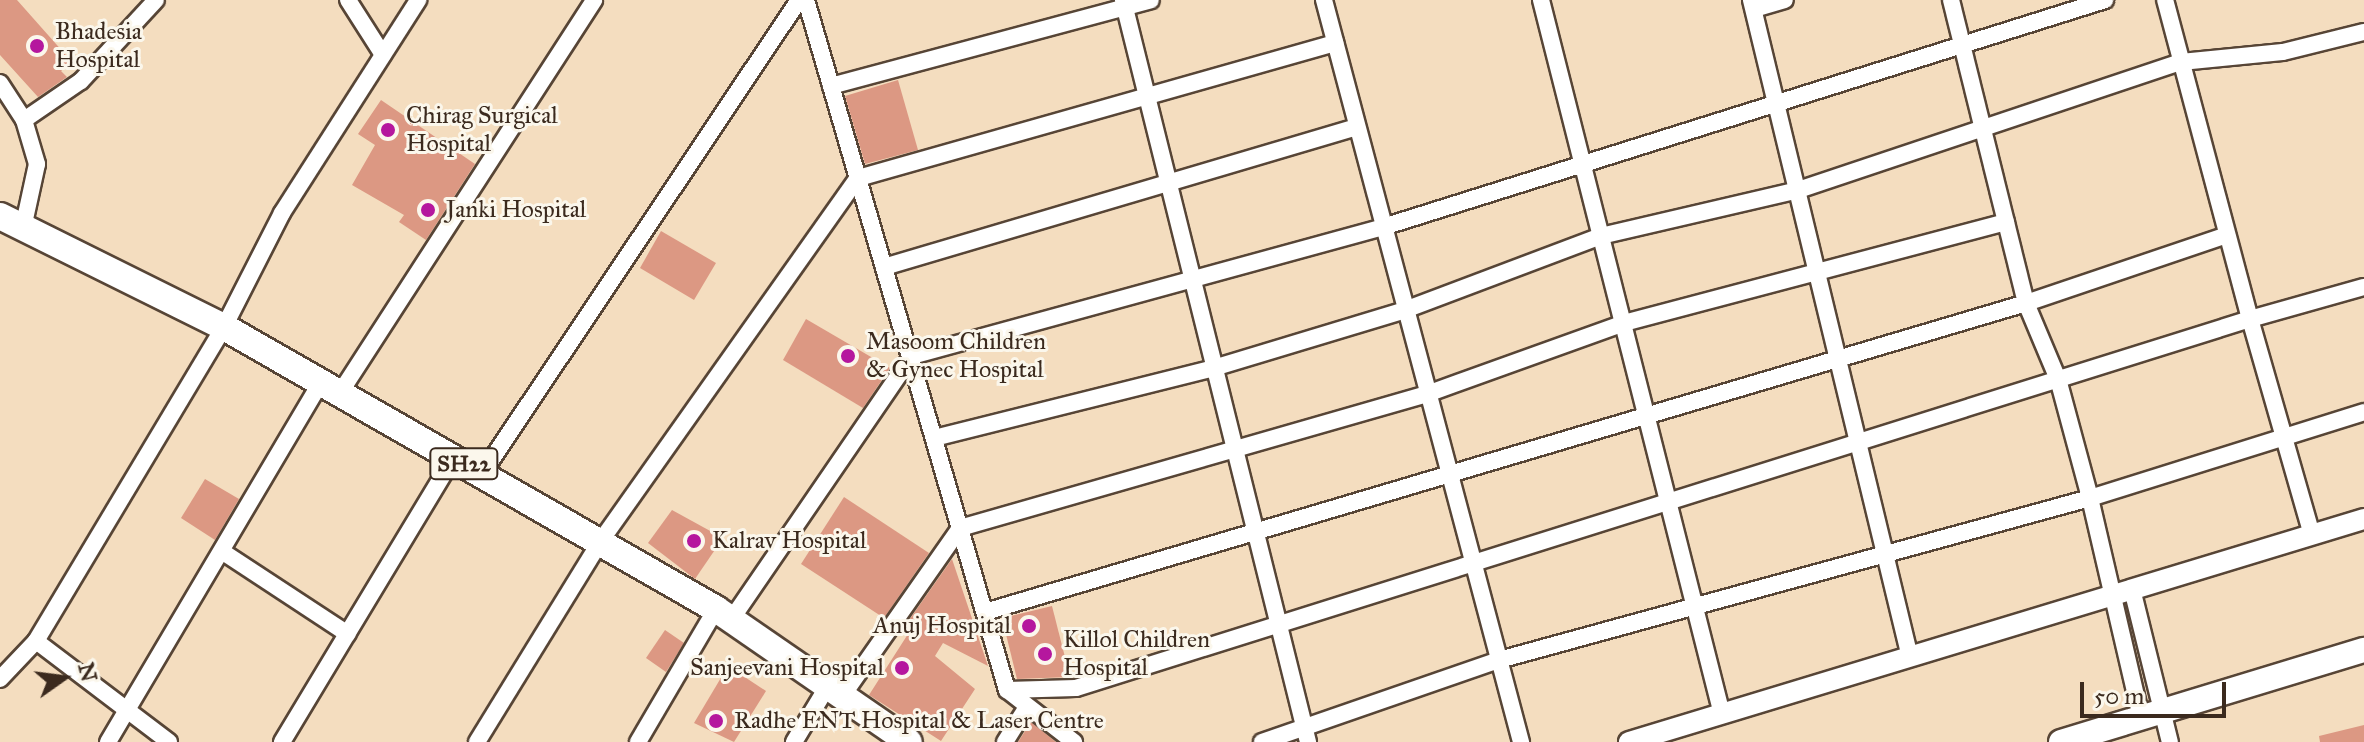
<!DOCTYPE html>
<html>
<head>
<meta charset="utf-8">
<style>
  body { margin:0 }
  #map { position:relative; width:2364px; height:742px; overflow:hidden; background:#f4ddbf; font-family:"IM FELL Great Primer",serif }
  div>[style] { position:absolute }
  .building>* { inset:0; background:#dc9883 }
  .roads { filter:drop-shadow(2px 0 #574536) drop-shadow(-2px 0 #574536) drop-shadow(0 2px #574536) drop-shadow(0 -2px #574536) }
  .minor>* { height:16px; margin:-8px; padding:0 8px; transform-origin:8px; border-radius:8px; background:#fff }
  .tertiary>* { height:20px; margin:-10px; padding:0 10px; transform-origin:10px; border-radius:10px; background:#fff }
  .secondary>* { height:24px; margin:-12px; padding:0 12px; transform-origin:12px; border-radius:12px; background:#fff }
  .primary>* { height:26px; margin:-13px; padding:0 13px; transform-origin:13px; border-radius:13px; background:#fff }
  .dots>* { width:22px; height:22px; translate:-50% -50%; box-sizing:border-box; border:4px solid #fbf7ec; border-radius:50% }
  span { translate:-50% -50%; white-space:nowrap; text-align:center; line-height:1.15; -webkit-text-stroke:6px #fbf7ec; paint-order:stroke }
  .shield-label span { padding:2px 6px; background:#fbf7ec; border:2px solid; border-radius:6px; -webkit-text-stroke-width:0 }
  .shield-label { font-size:22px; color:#3b2a1e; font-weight:700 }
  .poi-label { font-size:24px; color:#3b2a1e }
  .left { translate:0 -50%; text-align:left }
  .right { translate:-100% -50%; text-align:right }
  .north { position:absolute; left:24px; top:638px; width:80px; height:80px; -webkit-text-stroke:6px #fbf7ec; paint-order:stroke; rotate:76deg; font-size:22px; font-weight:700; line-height:32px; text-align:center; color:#3b2a1e }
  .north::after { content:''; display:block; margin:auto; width:28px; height:36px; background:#3b2a1e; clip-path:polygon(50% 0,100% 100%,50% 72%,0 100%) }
  .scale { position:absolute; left:2080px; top:682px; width:146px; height:36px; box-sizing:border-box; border:4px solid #3b2a1e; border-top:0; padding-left:10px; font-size:24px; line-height:28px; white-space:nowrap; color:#3b2a1e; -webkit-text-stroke:6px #fbf7ec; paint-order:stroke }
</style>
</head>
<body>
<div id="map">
  <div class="building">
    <i style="clip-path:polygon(0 0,17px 0,72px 62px,61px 71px,67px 77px,38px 97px,0 55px)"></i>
    <i style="clip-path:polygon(898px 80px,918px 150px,865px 164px,845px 96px)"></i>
    <i style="clip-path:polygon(381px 100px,475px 164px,426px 240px,399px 222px,404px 215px,352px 185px,375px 145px,358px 134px)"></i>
    <i style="clip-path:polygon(661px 231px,716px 263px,694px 300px,640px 268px)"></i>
    <i style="clip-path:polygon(806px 319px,890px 368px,863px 408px,783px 360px)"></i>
    <i style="clip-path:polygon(205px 479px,239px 499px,215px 540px,181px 518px)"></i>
    <i style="clip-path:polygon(844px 497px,929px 553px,884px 618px,801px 564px)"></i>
    <i style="clip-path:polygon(672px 510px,723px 538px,695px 579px,648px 543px)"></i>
    <i style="clip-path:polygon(952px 559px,988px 666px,943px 643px,935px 656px,975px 689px,941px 741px,869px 695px,908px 634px,902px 630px)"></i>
    <i style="clip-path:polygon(1052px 606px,1070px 677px,1017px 679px,1002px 618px)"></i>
    <i style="clip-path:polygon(665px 630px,684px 643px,666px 672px,646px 658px)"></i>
    <i style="clip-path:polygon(728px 666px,766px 691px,734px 742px,694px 723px)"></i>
    <i style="clip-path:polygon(1031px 722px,1056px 742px,1018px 742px)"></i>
    <i style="clip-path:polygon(2364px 725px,2364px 742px,2320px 742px,2319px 736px)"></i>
  </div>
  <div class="roads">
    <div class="minor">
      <i style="left:348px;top:0;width:65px;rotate:57.5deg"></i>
      <i style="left:806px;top:0;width:719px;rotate:73.76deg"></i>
      <i style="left:1007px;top:690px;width:85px;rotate:37.8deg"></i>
      <i style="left:1123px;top:0;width:765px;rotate:76deg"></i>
      <i style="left:1324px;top:0;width:768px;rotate:75.13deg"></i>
      <i style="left:1541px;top:0;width:737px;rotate:75.78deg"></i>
      <i style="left:1751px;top:0;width:676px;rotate:76.4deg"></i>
      <i style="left:1951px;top:0;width:312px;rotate:76.1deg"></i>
      <i style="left:2026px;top:303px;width:82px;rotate:67.2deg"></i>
      <i style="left:2058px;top:379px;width:123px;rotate:74.9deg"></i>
      <i style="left:2090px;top:498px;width:226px;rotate:76.9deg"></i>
      <i style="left:1754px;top:9px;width:32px;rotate:-16deg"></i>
      <i style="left:0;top:83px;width:44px;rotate:57deg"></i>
      <i style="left:24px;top:120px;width:46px;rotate:73.5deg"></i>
      <i style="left:37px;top:164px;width:66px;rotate:102.3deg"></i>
      <i style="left:831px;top:86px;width:331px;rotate:-15deg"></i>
      <i style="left:24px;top:120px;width:69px;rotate:-34.4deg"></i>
      <i style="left:81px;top:81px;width:110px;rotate:-47.2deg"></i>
      <i style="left:884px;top:267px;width:493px;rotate:-16.5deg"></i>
      <i style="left:340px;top:393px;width:468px;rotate:-57.1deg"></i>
      <i style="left:934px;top:438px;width:284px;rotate:-14deg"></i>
      <i style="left:1210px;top:369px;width:204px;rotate:-16.8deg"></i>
      <i style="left:1405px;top:310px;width:210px;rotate:-20.7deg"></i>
      <i style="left:1601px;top:236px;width:202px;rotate:-13.1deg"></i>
      <i style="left:1798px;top:190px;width:404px;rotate:-18.5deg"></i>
      <i style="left:2181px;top:62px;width:102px;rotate:-5.6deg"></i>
      <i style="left:2283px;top:52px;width:83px;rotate:-13.9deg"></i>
      <i style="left:482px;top:474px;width:570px;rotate:-56.23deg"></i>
      <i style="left:2312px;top:535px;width:225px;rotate:-106deg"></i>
      <i style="left:2250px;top:319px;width:118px;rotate:-15.7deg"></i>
      <i style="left:223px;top:552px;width:149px;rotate:33.3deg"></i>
      <i style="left:2132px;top:589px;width:158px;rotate:76.1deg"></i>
      <i style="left:985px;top:612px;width:1086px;rotate:-16.53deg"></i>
      <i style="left:2026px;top:303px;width:212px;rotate:-18.7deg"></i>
      <i style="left:731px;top:620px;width:320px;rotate:-55.6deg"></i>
      <i style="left:912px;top:356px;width:488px;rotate:-15.3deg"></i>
      <i style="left:1383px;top:227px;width:757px;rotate:-17.45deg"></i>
      <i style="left:36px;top:641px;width:366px;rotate:-59.1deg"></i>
      <i style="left:224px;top:327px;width:128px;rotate:-63deg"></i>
      <i style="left:282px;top:213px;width:253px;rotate:-57.4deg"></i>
      <i style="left:0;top:679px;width:52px;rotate:-46.5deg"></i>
      <i style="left:36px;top:641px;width:167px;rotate:37.2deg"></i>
      <i style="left:1007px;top:690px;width:69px;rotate:-1.7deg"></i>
      <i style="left:1076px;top:688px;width:1231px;rotate:-17.45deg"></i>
      <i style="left:2250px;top:319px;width:330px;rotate:-104.9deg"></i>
      <i style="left:841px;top:698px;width:208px;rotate:-55deg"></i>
      <i style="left:960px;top:528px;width:486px;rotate:-16deg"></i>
      <i style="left:1427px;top:394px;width:209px;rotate:-19.8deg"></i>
      <i style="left:1624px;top:323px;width:395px;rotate:-14.8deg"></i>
      <i style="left:108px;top:742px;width:418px;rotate:-59.4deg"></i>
      <i style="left:282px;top:742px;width:332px;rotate:-58.9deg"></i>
      <i style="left:477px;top:742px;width:235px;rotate:-58.4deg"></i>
      <i style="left:600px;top:542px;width:446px;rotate:-54.7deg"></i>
      <i style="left:858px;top:178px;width:496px;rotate:-15.8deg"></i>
      <i style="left:638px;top:742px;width:154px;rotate:-59.6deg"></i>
      <i style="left:794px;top:742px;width:62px;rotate:-58.9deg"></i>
      <i style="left:1005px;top:742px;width:39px;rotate:-58deg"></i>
      <i style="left:1262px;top:742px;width:251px;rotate:-19.1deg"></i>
      <i style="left:1499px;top:660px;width:613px;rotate:-15.33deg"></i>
      <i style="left:2090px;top:498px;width:287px;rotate:-17.4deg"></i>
    </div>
    <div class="tertiary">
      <i style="left:1629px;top:742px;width:768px;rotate:-16.88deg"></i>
    </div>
    <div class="secondary">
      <i style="left:2061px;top:742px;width:317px;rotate:-16.9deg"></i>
    </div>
    <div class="primary">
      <i style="left:0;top:216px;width:250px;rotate:26.4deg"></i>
      <i style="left:224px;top:327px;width:567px;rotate:29.82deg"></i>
      <i style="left:716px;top:609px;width:234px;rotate:34.6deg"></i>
    </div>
  </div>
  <div class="dots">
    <i style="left:37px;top:46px;background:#b5179e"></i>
    <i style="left:388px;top:130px;background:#b5179e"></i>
    <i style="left:428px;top:210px;background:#b5179e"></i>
    <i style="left:848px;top:356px;background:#b5179e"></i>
    <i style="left:694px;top:541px;background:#b5179e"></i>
    <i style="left:1029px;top:626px;background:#b5179e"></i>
    <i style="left:1045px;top:654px;background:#b5179e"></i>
    <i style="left:902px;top:668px;background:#b5179e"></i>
    <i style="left:716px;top:721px;background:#b5179e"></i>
  </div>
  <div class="shield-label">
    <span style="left:464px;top:464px">SH22</span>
  </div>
  <div class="poi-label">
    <span class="left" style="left:55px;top:46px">Bhadesia<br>Hospital</span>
    <span class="left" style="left:406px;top:130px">Chirag Surgical<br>Hospital</span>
    <span class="left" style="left:446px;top:210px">Janki Hospital</span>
    <span class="left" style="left:866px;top:356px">Masoom Children<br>&amp; Gynec Hospital</span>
    <span class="left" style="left:712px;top:541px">Kalrav Hospital</span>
    <span class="right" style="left:1011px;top:626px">Anuj Hospital</span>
    <span class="left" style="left:1063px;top:654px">Killol Children<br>Hospital</span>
    <span class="right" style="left:884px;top:668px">Sanjeevani Hospital</span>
    <span class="left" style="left:734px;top:721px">Radhe ENT Hospital &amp; Laser Centre</span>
  </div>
  <div class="north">N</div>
  <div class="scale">50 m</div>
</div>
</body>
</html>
